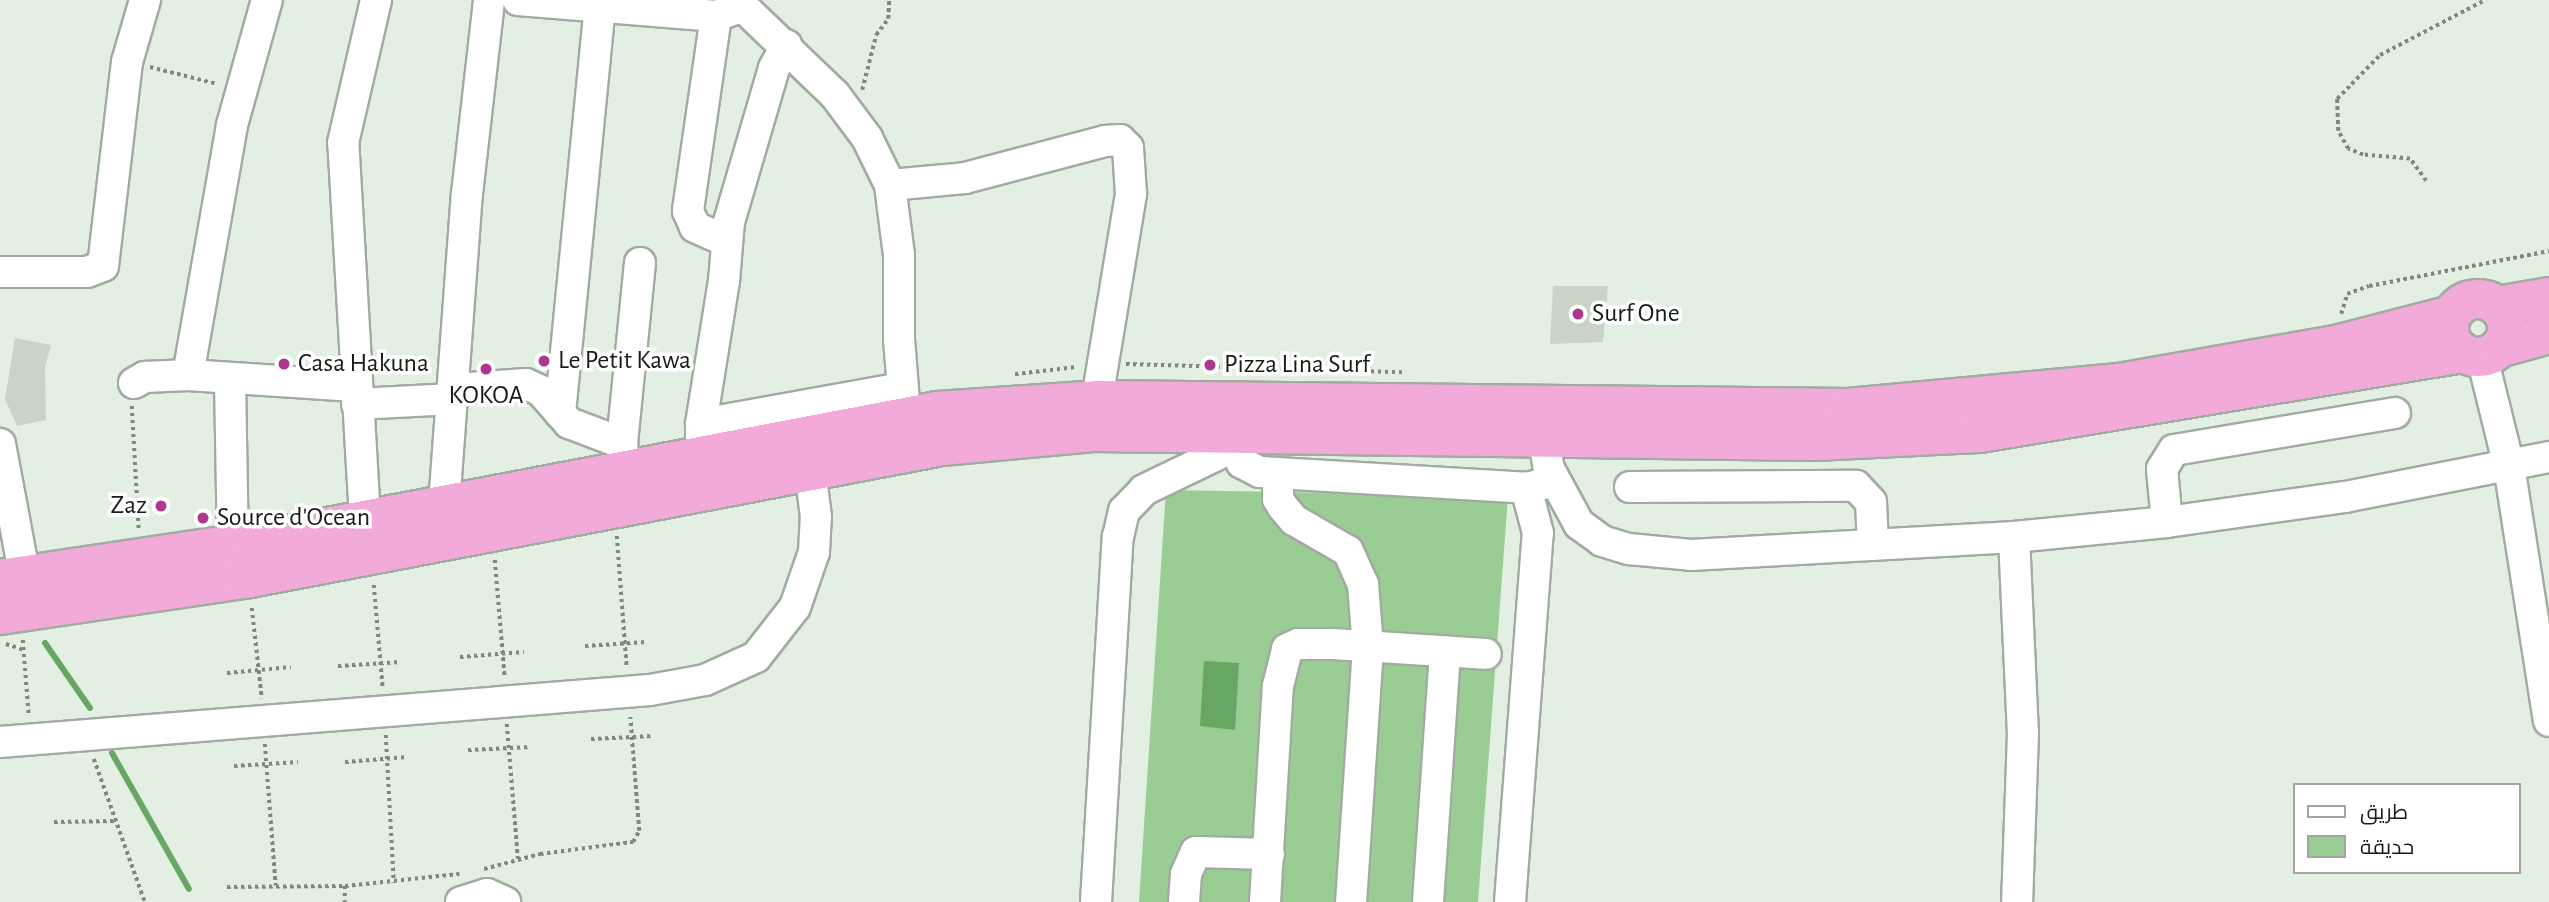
<!DOCTYPE html>
<html>
<head>
<meta charset="utf-8">
<style>
  body { margin:0 }
  #map { position:relative; width:2549px; height:902px; overflow:hidden; background:#e3efe2; font-family:"Alegreya Sans",Cairo,sans-serif }
  div>[style] { position:absolute }
  .green>* { inset:0; background:#99cd94 }
  .water>* { inset:0; background:#68a663 }
  .stream>* { height:6px; margin:-3px; padding:0 3px; transform-origin:3px; border-radius:3px; background:#68a663 }
  .building>* { inset:0; background:#c9d4c7 }
  .path>* { height:3.5px; margin-top:-1.75px; transform-origin:0; background:repeating-linear-gradient(90deg,#7f877e 0 3.5px,transparent 0 7px) }
  .roads { filter:drop-shadow(2px 0 #a1aca0) drop-shadow(-2px 0 #a1aca0) drop-shadow(0 2px #a1aca0) drop-shadow(0 -2px #a1aca0) }
  .minor>* { height:30px; margin:-15px; padding:0 15px; transform-origin:15px; border-radius:15px; background:#fff }
  .highway>* { height:38px; margin:-19px; padding:0 19px; transform-origin:19px; border-radius:19px; background:#f2aada }
  .highway>.ring { margin:-19px; padding:0; box-sizing:content-box; background:none; border:38px solid #f2aada; border-radius:50% }
  .dots>* { width:19px; height:19px; translate:-50% -50%; box-sizing:border-box; border:4px solid #fff; border-radius:50% }
  span { translate:-50% -50%; white-space:nowrap; text-align:center; line-height:1.15; -webkit-text-stroke:7px #fff; paint-order:stroke }
  .poi-label { font-size:26px; color:#171b16 }
  .left { translate:0 -50%; text-align:left }
  .right { translate:-100% -50%; text-align:right }
  .legend { position:absolute; left:2293px; top:783px; width:228px; height:91px; box-sizing:border-box; background:#fff; border:2px solid #a2a4a2; margin:0; padding:9px 12px; list-style:none; font-size:21px; color:#171b16 }
  .legend li { display:flex; align-items:center; gap:14px; height:35px }
  .legend b { width:35px; border:2px solid #a2a4a2 }
</style>
</head>
<body>
<div id="map">
  <div class="green">
    <i style="clip-path:polygon(1166px 490px,1508px 496px,1478px 902px,1139px 902px)"></i>
  </div>
  <div class="water">
    <i style="clip-path:polygon(1204px 661px,1239px 663px,1235px 730px,1200px 726px)"></i>
  </div>
  <div class="stream">
    <i style="left:45px;top:643px;width:79px;rotate:55.3deg"></i>
    <i style="left:112px;top:753px;width:156px;rotate:60.5deg"></i>
  </div>
  <div class="building">
    <i style="clip-path:polygon(1553px 286px,1608px 286px,1603px 342px,1550px 344px)"></i>
    <i style="clip-path:polygon(15px 338px,51px 345px,45px 367px,46px 420px,17px 426px,5px 399px)"></i>
  </div>
  <div class="path">
    <i style="left:150px;top:67px;width:69px;rotate:14.2deg"></i>
    <i style="left:862px;top:90px;width:57px;rotate:-75.7deg"></i>
    <i style="left:876px;top:35px;width:20px;rotate:-53deg"></i>
    <i style="left:888px;top:19px;width:19px;rotate:-87deg"></i>
    <i style="left:2426px;top:181px;width:27px;rotate:-126deg"></i>
    <i style="left:2410px;top:159px;width:47px;rotate:-175.1deg"></i>
    <i style="left:2363px;top:155px;width:16px;rotate:-158deg"></i>
    <i style="left:2348px;top:149px;width:21px;rotate:-119deg"></i>
    <i style="left:2338px;top:131px;width:32px;rotate:-92deg"></i>
    <i style="left:2337px;top:99px;width:62px;rotate:-45.7deg"></i>
    <i style="left:2380px;top:55px;width:119px;rotate:-27.6deg"></i>
    <i style="left:2341px;top:314px;width:21px;rotate:-73deg"></i>
    <i style="left:2347px;top:294px;width:23px;rotate:-20deg"></i>
    <i style="left:2369px;top:286px;width:183px;rotate:-11deg"></i>
    <i style="left:1126px;top:364px;width:276px;rotate:1.7deg"></i>
    <i style="left:1015px;top:374px;width:62px;rotate:-6.4deg"></i>
    <i style="left:132px;top:406px;width:125px;rotate:86.8deg"></i>
    <i style="left:617px;top:536px;width:132px;rotate:85.7deg"></i>
    <i style="left:495px;top:560px;width:118px;rotate:85.2deg"></i>
    <i style="left:374px;top:585px;width:104px;rotate:85.1deg"></i>
    <i style="left:252px;top:608px;width:91px;rotate:83.7deg"></i>
    <i style="left:23px;top:640px;width:76px;rotate:85.5deg"></i>
    <i style="left:6px;top:644px;width:19px;rotate:18deg"></i>
    <i style="left:585px;top:646px;width:61px;rotate:-3.8deg"></i>
    <i style="left:460px;top:657px;width:64px;rotate:-4.5deg"></i>
    <i style="left:338px;top:666px;width:63px;rotate:-3.6deg"></i>
    <i style="left:227px;top:673px;width:64px;rotate:-5.4deg"></i>
    <i style="left:507px;top:724px;width:135px;rotate:85.3deg"></i>
    <i style="left:386px;top:735px;width:148px;rotate:86.9deg"></i>
    <i style="left:591px;top:739px;width:61px;rotate:-2.8deg"></i>
    <i style="left:265px;top:744px;width:142px;rotate:85.6deg"></i>
    <i style="left:468px;top:750px;width:63px;rotate:-2.7deg"></i>
    <i style="left:94px;top:759px;width:152px;rotate:70.4deg"></i>
    <i style="left:345px;top:762px;width:62px;rotate:-4.6deg"></i>
    <i style="left:234px;top:766px;width:64px;rotate:-3.6deg"></i>
    <i style="left:54px;top:822px;width:61px;rotate:-0.9deg"></i>
    <i style="left:484px;top:869px;width:58px;rotate:-15deg"></i>
    <i style="left:540px;top:854px;width:94px;rotate:-7.4deg"></i>
    <i style="left:633px;top:842px;width:13px;rotate:-61deg"></i>
    <i style="left:639px;top:831px;width:114px;rotate:-94.5deg"></i>
    <i style="left:345px;top:886px;width:16px;rotate:90deg"></i>
    <i style="left:227px;top:887px;width:118px;rotate:-0.5deg"></i>
    <i style="left:345px;top:886px;width:115px;rotate:-6deg"></i>
  </div>
  <div class="roads">
    <div class="minor">
      <i style="left:518px;top:0;width:199px;rotate:4.6deg"></i>
      <i style="left:716px;top:16px;width:20px;rotate:-20deg"></i>
      <i style="left:736px;top:0;width:137px;rotate:43.8deg"></i>
      <i style="left:835px;top:95px;width:54px;rotate:53.3deg"></i>
      <i style="left:867px;top:138px;width:52px;rotate:63.9deg"></i>
      <i style="left:890px;top:185px;width:71px;rotate:82.7deg"></i>
      <i style="left:899px;top:255px;width:84px;rotate:90deg"></i>
      <i style="left:899px;top:339px;width:99px;rotate:85.4deg"></i>
      <i style="left:716px;top:16px;width:197px;rotate:98.2deg"></i>
      <i style="left:688px;top:211px;width:17px;rotate:66deg"></i>
      <i style="left:695px;top:227px;width:35px;rotate:24deg"></i>
      <i style="left:890px;top:185px;width:75px;rotate:-5.3deg"></i>
      <i style="left:965px;top:178px;width:145px;rotate:-14.8deg"></i>
      <i style="left:1105px;top:141px;width:15px;rotate:-4deg"></i>
      <i style="left:1120px;top:140px;width:11px;rotate:45deg"></i>
      <i style="left:1128px;top:148px;width:46px;rotate:86.3deg"></i>
      <i style="left:1131px;top:194px;width:209px;rotate:99.4deg"></i>
      <i style="left:0;top:272px;width:87px"></i>
      <i style="left:87px;top:272px;width:17px;rotate:-21deg"></i>
      <i style="left:103px;top:266px;width:205px;rotate:-83.3deg"></i>
      <i style="left:127px;top:62px;width:65px;rotate:-73.8deg"></i>
      <i style="left:2482px;top:357px;width:112px;rotate:76.1deg"></i>
      <i style="left:2509px;top:466px;width:258px;rotate:81.1deg"></i>
      <i style="left:188px;top:375px;width:254px;rotate:-80deg"></i>
      <i style="left:232px;top:125px;width:130px;rotate:-74.4deg"></i>
      <i style="left:230px;top:379px;width:165px;rotate:89deg"></i>
      <i style="left:134px;top:383px;width:13px;rotate:-29deg"></i>
      <i style="left:145px;top:377px;width:43px;rotate:-2.7deg"></i>
      <i style="left:188px;top:375px;width:167px;rotate:3.8deg"></i>
      <i style="left:455px;top:389px;width:71px;rotate:-4deg"></i>
      <i style="left:526px;top:384px;width:17px;rotate:25deg"></i>
      <i style="left:541px;top:391px;width:43px;rotate:48.8deg"></i>
      <i style="left:569px;top:423px;width:57px;rotate:20.7deg"></i>
      <i style="left:622px;top:443px;width:27px;rotate:86deg"></i>
      <i style="left:357px;top:404px;width:96px;rotate:-3deg"></i>
      <i style="left:560px;top:413px;width:410px;rotate:-84.4deg"></i>
      <i style="left:701px;top:424px;width:145px;rotate:-80.9deg"></i>
      <i style="left:724px;top:281px;width:59px;rotate:-85.2deg"></i>
      <i style="left:729px;top:222px;width:160px;rotate:-73.7deg"></i>
      <i style="left:774px;top:68px;width:26px;rotate:-61deg"></i>
      <i style="left:1236px;top:427px;width:36px;rotate:81deg"></i>
      <i style="left:1242px;top:463px;width:20px;rotate:27deg"></i>
      <i style="left:1260px;top:472px;width:266px;rotate:3.4deg"></i>
      <i style="left:1526px;top:488px;width:18px;rotate:-13deg"></i>
      <i style="left:1544px;top:439px;width:30px;rotate:81deg"></i>
      <i style="left:1549px;top:469px;width:63px;rotate:61.4deg"></i>
      <i style="left:1579px;top:524px;width:29px;rotate:36deg"></i>
      <i style="left:1602px;top:541px;width:28px;rotate:17deg"></i>
      <i style="left:1629px;top:549px;width:62px;rotate:5.5deg"></i>
      <i style="left:1691px;top:555px;width:324px;rotate:-3.2deg"></i>
      <i style="left:2014px;top:537px;width:154px;rotate:-5.6deg"></i>
      <i style="left:2167px;top:522px;width:180px;rotate:-8deg"></i>
      <i style="left:2345px;top:497px;width:208px;rotate:-11.1deg"></i>
      <i style="left:701px;top:441px;width:17px;rotate:-90deg"></i>
      <i style="left:701px;top:424px;width:203px;rotate:-10.2deg"></i>
      <i style="left:622px;top:443px;width:181px;rotate:-84.3deg"></i>
      <i style="left:0;top:444px;width:135px;rotate:79.4deg"></i>
      <i style="left:1278px;top:473px;width:26px;rotate:90deg"></i>
      <i style="left:1278px;top:499px;width:9px;rotate:58deg"></i>
      <i style="left:1283px;top:507px;width:17px;rotate:50deg"></i>
      <i style="left:1294px;top:520px;width:62px;rotate:29.9deg"></i>
      <i style="left:1348px;top:551px;width:36px;rotate:66deg"></i>
      <i style="left:1363px;top:584px;width:63px;rotate:85.5deg"></i>
      <i style="left:1368px;top:647px;width:256px;rotate:93.8deg"></i>
      <i style="left:1630px;top:487px;width:226px;rotate:-0.3deg"></i>
      <i style="left:1856px;top:486px;width:22px;rotate:47deg"></i>
      <i style="left:1871px;top:502px;width:43px;rotate:87.3deg"></i>
      <i style="left:444px;top:505px;width:312px;rotate:-85.8deg"></i>
      <i style="left:467px;top:194px;width:195px;rotate:-83.5deg"></i>
      <i style="left:365px;top:519px;width:377px;rotate:-93.3deg"></i>
      <i style="left:343px;top:143px;width:147px;rotate:-77deg"></i>
      <i style="left:2167px;top:522px;width:53px;rotate:-95.4deg"></i>
      <i style="left:2162px;top:469px;width:22px;rotate:-58deg"></i>
      <i style="left:2174px;top:450px;width:224px;rotate:-9.5deg"></i>
      <i style="left:2014px;top:537px;width:196px;rotate:87.4deg"></i>
      <i style="left:2023px;top:733px;width:169px;rotate:92deg"></i>
      <i style="left:0;top:742px;width:652px;rotate:-4.57deg"></i>
      <i style="left:650px;top:690px;width:56px;rotate:-10.3deg"></i>
      <i style="left:705px;top:680px;width:56px;rotate:-24.3deg"></i>
      <i style="left:756px;top:657px;width:63px;rotate:-52deg"></i>
      <i style="left:795px;top:607px;width:58px;rotate:-70.9deg"></i>
      <i style="left:814px;top:552px;width:35px;rotate:-87deg"></i>
      <i style="left:816px;top:517px;width:47px;rotate:-97.3deg"></i>
      <i style="left:461px;top:902px;width:27px;rotate:-17deg"></i>
      <i style="left:487px;top:894px;width:20px;rotate:24deg"></i>
      <i style="left:1096px;top:902px;width:366px;rotate:-86.6deg"></i>
      <i style="left:1118px;top:537px;width:27px;rotate:-77deg"></i>
      <i style="left:1124px;top:511px;width:29px;rotate:-46deg"></i>
      <i style="left:1144px;top:490px;width:103px;rotate:-25.8deg"></i>
      <i style="left:1184px;top:902px;width:28px;rotate:-86deg"></i>
      <i style="left:1186px;top:874px;width:24px;rotate:-66deg"></i>
      <i style="left:1196px;top:852px;width:73px;rotate:1.6deg"></i>
      <i style="left:1265px;top:902px;width:216px;rotate:-86.6deg"></i>
      <i style="left:1278px;top:686px;width:38px;rotate:-76deg"></i>
      <i style="left:1287px;top:649px;width:12px;rotate:-24deg"></i>
      <i style="left:1298px;top:644px;width:34px"></i>
      <i style="left:1332px;top:644px;width:154px;rotate:3.7deg"></i>
      <i style="left:1428px;top:902px;width:251px;rotate:-86.1deg"></i>
      <i style="left:1510px;top:902px;width:370px;rotate:-85.7deg"></i>
      <i style="left:1538px;top:533px;width:47px;rotate:-104.9deg"></i>
    </div>
    <div class="highway">
      <i class="ring" style="left:2449px;top:299px;width:20px;height:20px"></i>
      <i style="left:2497px;top:306px;width:53px;rotate:-9.8deg"></i>
      <i style="left:2499px;top:348px;width:52px;rotate:-15.6deg"></i>
      <i style="left:0;top:579px;width:257px;rotate:-8.5deg"></i>
      <i style="left:254px;top:541px;width:695px;rotate:-10.78deg"></i>
      <i style="left:937px;top:411px;width:160px;rotate:-3.9deg"></i>
      <i style="left:1097px;top:400px;width:751px;rotate:0.61deg"></i>
      <i style="left:1848px;top:408px;width:272px;rotate:-5.3deg"></i>
      <i style="left:2119px;top:383px;width:224px;rotate:-10deg"></i>
      <i style="left:2340px;top:344px;width:115px;rotate:-14.6deg"></i>
      <i style="left:0;top:615px;width:248px;rotate:-8.4deg"></i>
      <i style="left:245px;top:579px;width:710px;rotate:-10.8deg"></i>
      <i style="left:942px;top:446px;width:152px;rotate:-5.3deg"></i>
      <i style="left:1093px;top:432px;width:722px;rotate:0.71deg"></i>
      <i style="left:1815px;top:441px;width:165px;rotate:-2.8deg"></i>
      <i style="left:1980px;top:433px;width:489px;rotate:-9.4deg"></i>
    </div>
  </div>
  <div class="dots">
    <i style="left:1578px;top:314px;background:#af388f"></i>
    <i style="left:544px;top:361px;background:#af388f"></i>
    <i style="left:284px;top:364px;background:#af388f"></i>
    <i style="left:1210px;top:365px;background:#af388f"></i>
    <i style="left:486px;top:369px;background:#af388f"></i>
    <i style="left:161px;top:506px;background:#af388f"></i>
    <i style="left:203px;top:518px;background:#af388f"></i>
  </div>
  <div class="poi-label">
    <span class="left" style="left:1592px;top:314px">Surf One</span>
    <span class="left" style="left:558px;top:361px">Le Petit Kawa</span>
    <span class="left" style="left:298px;top:364px">Casa Hakuna</span>
    <span class="left" style="left:1224px;top:365px">Pizza Lina Surf</span>
    <span style="left:486px;top:396px">KOKOA</span>
    <span class="right" style="left:147px;top:506px">Zaz</span>
    <span class="left" style="left:217px;top:518px">Source d'Ocean</span>
  </div>
  <ul class="legend">
  <li><b style="height:9px;background:#fff"></b>طريق</li>
  <li><b style="height:19px;background:#99cd94"></b>حديقة</li>
  </ul>
</div>
</body>
</html>
